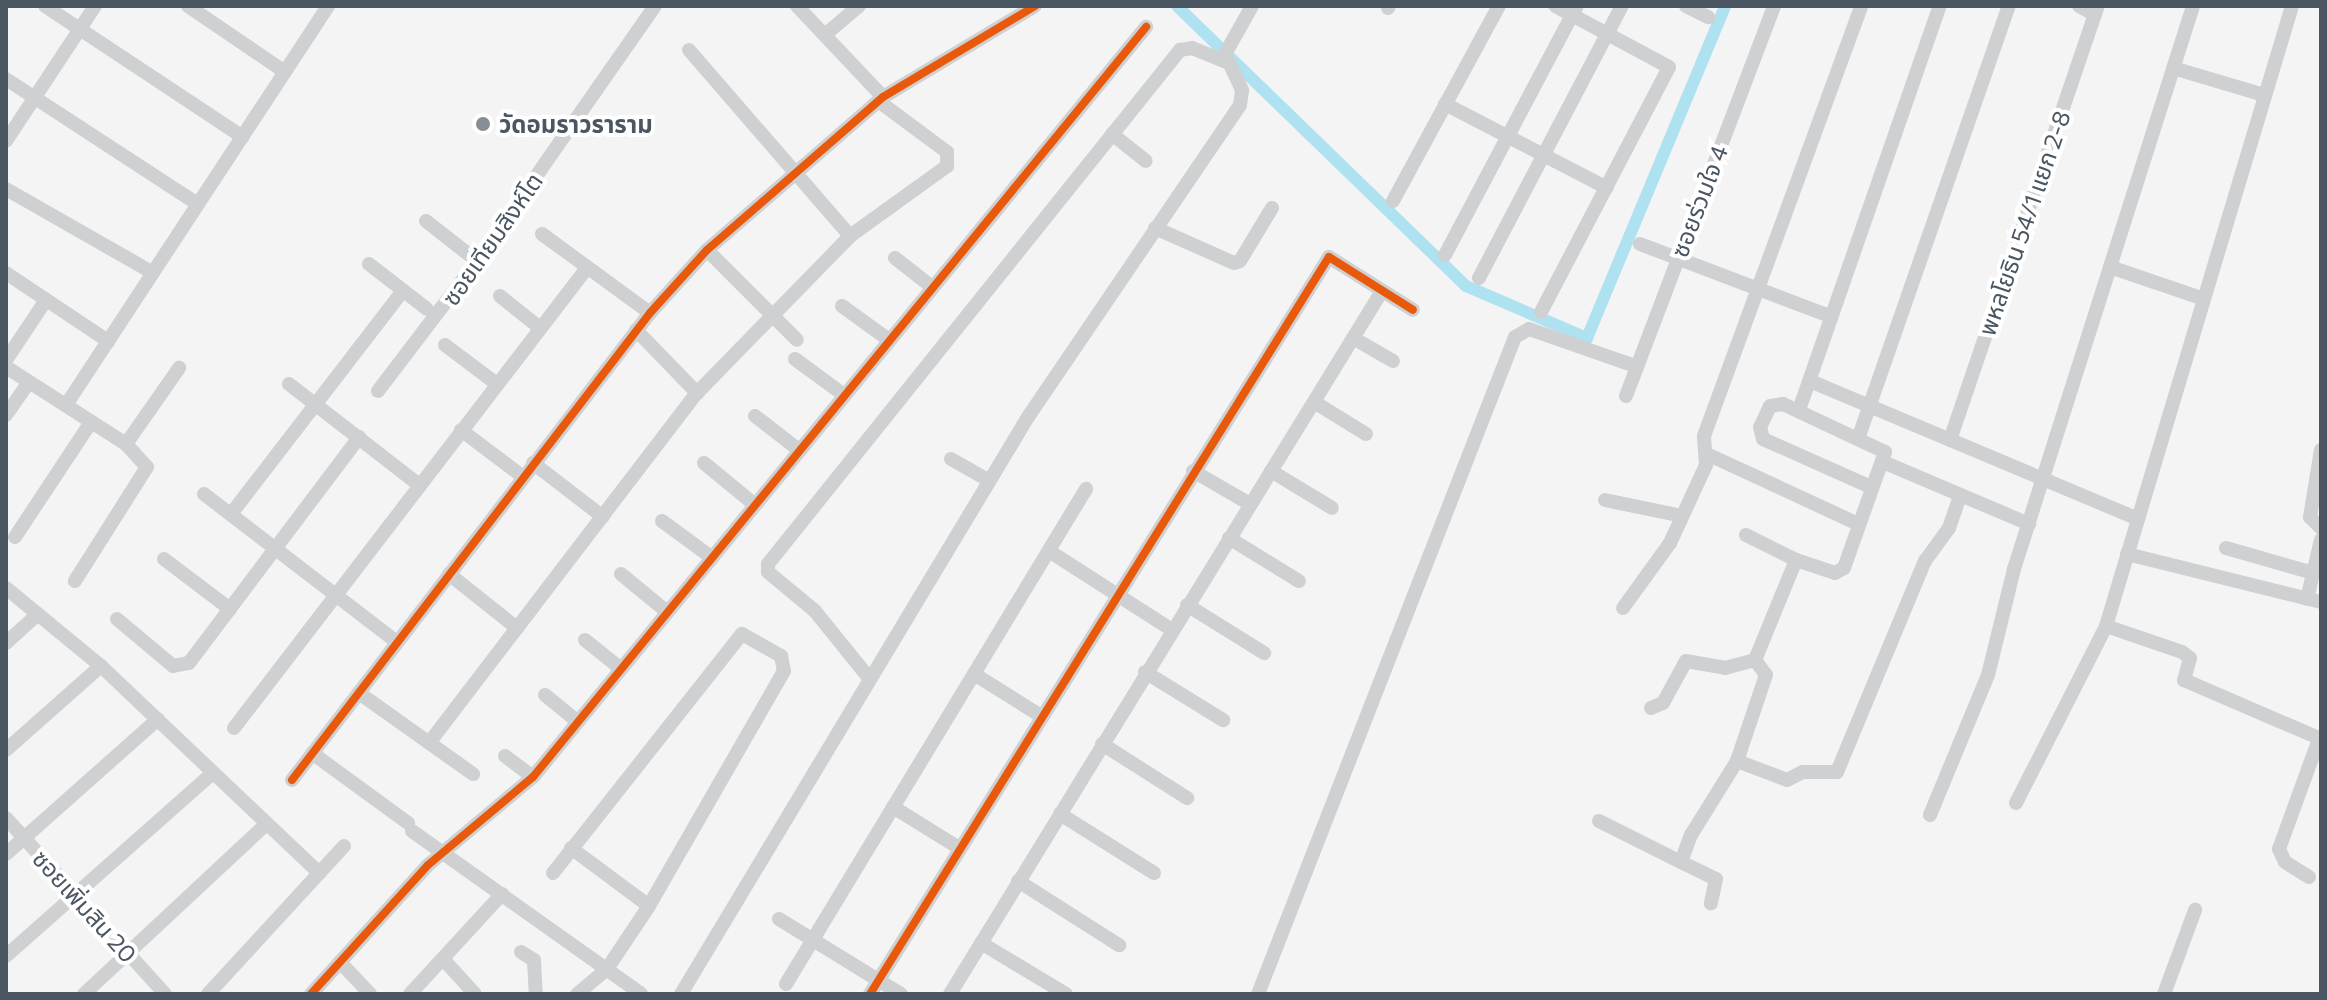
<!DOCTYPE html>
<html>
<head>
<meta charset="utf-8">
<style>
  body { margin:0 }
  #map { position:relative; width:2327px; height:1000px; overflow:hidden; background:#f4f4f4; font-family:Commissioner,"Noto Sans Thai",sans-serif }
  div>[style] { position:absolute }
  .canal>* { height:12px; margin:-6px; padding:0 6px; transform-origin:6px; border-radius:6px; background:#aee2f0 }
  .minor>* { height:14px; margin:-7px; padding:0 7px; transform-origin:7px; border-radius:7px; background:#ced0d2 }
  .cycleway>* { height:8px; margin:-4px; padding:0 4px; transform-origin:4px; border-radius:4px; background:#e8590c }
  .dots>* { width:22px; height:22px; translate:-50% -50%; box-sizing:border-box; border:4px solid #fff; border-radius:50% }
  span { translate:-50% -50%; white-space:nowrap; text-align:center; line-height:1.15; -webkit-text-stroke:8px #fff; paint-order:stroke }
  .poi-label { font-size:24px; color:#4a5661; font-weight:700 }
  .left { translate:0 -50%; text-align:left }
  .street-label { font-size:24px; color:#4a5661 }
  .frame { position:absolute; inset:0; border:8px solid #4a5661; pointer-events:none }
</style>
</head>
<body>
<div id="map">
  <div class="canal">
    <i style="left:1177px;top:6px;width:402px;rotate:44.1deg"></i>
    <i style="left:1466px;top:286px;width:132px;rotate:23.3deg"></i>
    <i style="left:1587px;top:338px;width:360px;rotate:-67.4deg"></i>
  </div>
  <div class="minor">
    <i style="left:45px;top:6px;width:237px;rotate:33.5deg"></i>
    <i style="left:188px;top:6px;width:117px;rotate:34.2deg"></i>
    <i style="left:797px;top:6px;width:125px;rotate:46.6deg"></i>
    <i style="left:1686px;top:6px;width:25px;rotate:27deg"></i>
    <i style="left:2079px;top:6px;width:18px;rotate:29deg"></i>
    <i style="left:1388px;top:8px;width:2px;rotate:-63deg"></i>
    <i style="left:827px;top:33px;width:42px;rotate:-40.2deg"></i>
    <i style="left:689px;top:50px;width:246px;rotate:49.1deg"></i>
    <i style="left:2173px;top:68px;width:95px;rotate:16.5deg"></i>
    <i style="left:6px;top:79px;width:229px;rotate:33.1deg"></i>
    <i style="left:1445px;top:104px;width:182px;rotate:27.4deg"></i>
    <i style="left:1112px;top:134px;width:43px;rotate:38.5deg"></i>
    <i style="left:6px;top:141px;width:162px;rotate:-56.6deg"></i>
    <i style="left:6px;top:189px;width:169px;rotate:29.7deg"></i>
    <i style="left:1393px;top:201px;width:222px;rotate:-61.5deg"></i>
    <i style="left:426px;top:221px;width:65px;rotate:38.1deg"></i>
    <i style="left:1155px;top:228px;width:86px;rotate:23.9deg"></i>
    <i style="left:1234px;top:263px;width:6px;rotate:-18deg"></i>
    <i style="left:1240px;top:261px;width:62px;rotate:-58.9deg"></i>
    <i style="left:542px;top:234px;width:134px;rotate:36.2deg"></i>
    <i style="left:1640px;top:244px;width:205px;rotate:20.8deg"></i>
    <i style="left:707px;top:250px;width:127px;rotate:45deg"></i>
    <i style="left:1445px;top:255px;width:282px;rotate:-62.1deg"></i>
    <i style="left:895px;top:258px;width:47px;rotate:38.1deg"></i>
    <i style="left:369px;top:264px;width:73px;rotate:37.8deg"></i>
    <i style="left:2110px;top:267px;width:99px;rotate:18.8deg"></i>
    <i style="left:6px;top:273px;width:123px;rotate:33.7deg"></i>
    <i style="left:1479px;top:278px;width:307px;rotate:-62.3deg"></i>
    <i style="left:500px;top:296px;width:51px;rotate:38.7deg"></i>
    <i style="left:842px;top:306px;width:58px;rotate:35.9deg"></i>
    <i style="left:1541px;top:312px;width:276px;rotate:-62.4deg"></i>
    <i style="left:1669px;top:67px;width:129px;rotate:-151.8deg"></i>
    <i style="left:636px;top:330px;width:88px;rotate:45.9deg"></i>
    <i style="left:1353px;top:338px;width:46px;rotate:29.9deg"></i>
    <i style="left:445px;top:345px;width:65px;rotate:36.9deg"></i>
    <i style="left:795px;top:359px;width:61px;rotate:36.3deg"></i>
    <i style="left:6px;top:360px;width:72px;rotate:-56.3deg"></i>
    <i style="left:6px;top:367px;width:143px;rotate:32.7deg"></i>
    <i style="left:126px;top:444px;width:31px;rotate:48deg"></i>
    <i style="left:147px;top:467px;width:135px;rotate:122.3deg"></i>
    <i style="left:1810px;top:381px;width:356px;rotate:22.8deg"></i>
    <i style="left:289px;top:384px;width:163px;rotate:37.8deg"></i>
    <i style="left:378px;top:391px;width:163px;rotate:-52.7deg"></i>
    <i style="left:477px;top:261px;width:311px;rotate:-55.1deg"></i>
    <i style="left:1626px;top:396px;width:417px;rotate:-69.2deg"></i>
    <i style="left:70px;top:399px;width:470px;rotate:-56.7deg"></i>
    <i style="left:1314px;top:402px;width:61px;rotate:31.6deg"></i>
    <i style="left:1799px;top:410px;width:428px;rotate:-70.8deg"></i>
    <i style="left:6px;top:415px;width:40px;rotate:-55.1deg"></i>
    <i style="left:755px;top:416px;width:56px;rotate:37.7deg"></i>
    <i style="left:461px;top:430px;width:76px;rotate:37deg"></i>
    <i style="left:1859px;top:436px;width:455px;rotate:-70.8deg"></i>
    <i style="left:1950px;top:440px;width:459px;rotate:-71.2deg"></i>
    <i style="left:126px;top:444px;width:93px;rotate:-55.1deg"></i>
    <i style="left:2321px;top:450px;width:68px;rotate:99.3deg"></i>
    <i style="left:2310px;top:517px;width:16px;rotate:45deg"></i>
    <i style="left:1709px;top:455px;width:164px;rotate:24.8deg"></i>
    <i style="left:951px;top:459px;width:43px;rotate:29.6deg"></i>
    <i style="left:1883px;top:462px;width:159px;rotate:23deg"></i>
    <i style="left:533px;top:463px;width:88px;rotate:37.6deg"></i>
    <i style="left:704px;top:463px;width:65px;rotate:39.4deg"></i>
    <i style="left:1193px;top:471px;width:66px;rotate:30.1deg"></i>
    <i style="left:1271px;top:471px;width:71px;rotate:31.2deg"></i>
    <i style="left:204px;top:494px;width:243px;rotate:37.5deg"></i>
    <i style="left:1605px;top:500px;width:79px;rotate:11.7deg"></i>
    <i style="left:231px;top:514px;width:282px;rotate:-52.4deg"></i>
    <i style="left:662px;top:521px;width:61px;rotate:36.3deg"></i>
    <i style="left:1746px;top:535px;width:56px;rotate:26.6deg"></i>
    <i style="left:15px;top:537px;width:138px;rotate:-56.5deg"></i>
    <i style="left:1229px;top:538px;width:82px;rotate:31.6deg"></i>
    <i style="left:2226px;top:548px;width:91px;rotate:16deg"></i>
    <i style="left:1049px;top:551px;width:146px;rotate:32.7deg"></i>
    <i style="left:2127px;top:554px;width:200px;rotate:13.9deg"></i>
    <i style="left:164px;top:559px;width:83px;rotate:37.1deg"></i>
    <i style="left:449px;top:574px;width:87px;rotate:38.5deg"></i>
    <i style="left:621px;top:574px;width:58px;rotate:39.4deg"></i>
    <i style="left:6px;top:588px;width:123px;rotate:39.4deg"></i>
    <i style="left:101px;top:666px;width:301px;rotate:43.5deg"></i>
    <i style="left:2307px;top:599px;width:61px;rotate:-76.7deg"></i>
    <i style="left:1187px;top:605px;width:91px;rotate:31.9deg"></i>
    <i style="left:1623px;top:608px;width:80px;rotate:-54.1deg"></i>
    <i style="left:1670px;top:543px;width:86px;rotate:-65.2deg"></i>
    <i style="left:1706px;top:465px;width:29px;rotate:-94deg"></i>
    <i style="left:1704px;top:436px;width:458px;rotate:-69.9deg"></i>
    <i style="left:117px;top:619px;width:73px;rotate:40deg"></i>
    <i style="left:173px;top:666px;width:16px;rotate:-11deg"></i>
    <i style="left:189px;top:663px;width:283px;rotate:-53deg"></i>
    <i style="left:2106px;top:626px;width:80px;rotate:18.9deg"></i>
    <i style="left:2182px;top:652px;width:10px;rotate:37deg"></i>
    <i style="left:2190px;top:658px;width:23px;rotate:105deg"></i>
    <i style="left:2184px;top:680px;width:149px;rotate:23.3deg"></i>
    <i style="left:585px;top:640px;width:45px;rotate:38.7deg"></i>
    <i style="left:6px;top:643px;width:43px;rotate:-42.2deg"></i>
    <i style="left:1145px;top:672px;width:92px;rotate:31.6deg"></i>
    <i style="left:974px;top:674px;width:79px;rotate:32.1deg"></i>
    <i style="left:869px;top:678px;width:86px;rotate:-128.9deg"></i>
    <i style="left:815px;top:611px;width:61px;rotate:-140.3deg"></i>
    <i style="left:768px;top:572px;width:8px;rotate:-90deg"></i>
    <i style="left:768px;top:564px;width:659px;rotate:-51.29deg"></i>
    <i style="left:1180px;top:50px;width:12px;rotate:-9deg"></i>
    <i style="left:1192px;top:48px;width:38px;rotate:22deg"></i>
    <i style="left:359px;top:693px;width:140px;rotate:35.4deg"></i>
    <i style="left:545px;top:695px;width:41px;rotate:39.1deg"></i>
    <i style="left:1651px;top:708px;width:13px;rotate:-23deg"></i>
    <i style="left:1663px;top:703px;width:48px;rotate:-61.3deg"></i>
    <i style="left:1686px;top:661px;width:40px;rotate:10deg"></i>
    <i style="left:1725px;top:668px;width:31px;rotate:-15deg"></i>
    <i style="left:234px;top:728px;width:580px;rotate:-52.5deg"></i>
    <i style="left:429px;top:743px;width:441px;rotate:-52.6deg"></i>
    <i style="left:697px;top:393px;width:219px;rotate:-45.7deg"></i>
    <i style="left:850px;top:236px;width:120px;rotate:-35.8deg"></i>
    <i style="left:947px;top:166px;width:14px;rotate:-90deg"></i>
    <i style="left:947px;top:152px;width:82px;rotate:-143.4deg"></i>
    <i style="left:1102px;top:744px;width:101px;rotate:32.4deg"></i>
    <i style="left:6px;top:750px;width:127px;rotate:-41.5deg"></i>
    <i style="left:312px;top:753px;width:119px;rotate:36.1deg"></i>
    <i style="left:505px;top:756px;width:35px;rotate:37deg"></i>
    <i style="left:1737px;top:761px;width:53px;rotate:20.8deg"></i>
    <i style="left:1787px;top:780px;width:18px;rotate:-27deg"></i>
    <i style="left:1803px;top:772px;width:34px"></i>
    <i style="left:1837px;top:772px;width:229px;rotate:-67.4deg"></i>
    <i style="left:1925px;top:561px;width:41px;rotate:-54deg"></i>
    <i style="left:1949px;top:528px;width:34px;rotate:-71deg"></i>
    <i style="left:292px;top:780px;width:588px;rotate:-52.53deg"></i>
    <i style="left:650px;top:313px;width:85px;rotate:-47.9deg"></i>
    <i style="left:707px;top:250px;width:233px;rotate:-41deg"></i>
    <i style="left:883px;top:97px;width:177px;rotate:-30.9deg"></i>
    <i style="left:2016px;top:803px;width:199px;rotate:-63deg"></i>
    <i style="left:2106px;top:626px;width:647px;rotate:-73.3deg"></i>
    <i style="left:893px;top:807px;width:78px;rotate:31.8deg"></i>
    <i style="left:1060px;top:814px;width:111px;rotate:32.1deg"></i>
    <i style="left:1930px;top:815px;width:152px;rotate:-67.5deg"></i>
    <i style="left:1988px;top:675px;width:109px;rotate:-76.2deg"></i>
    <i style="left:2014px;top:569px;width:591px;rotate:-72.36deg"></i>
    <i style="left:6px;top:818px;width:237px;rotate:47.9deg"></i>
    <i style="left:1599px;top:821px;width:92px;rotate:26.6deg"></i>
    <i style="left:1681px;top:862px;width:29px;rotate:-70deg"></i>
    <i style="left:1691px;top:835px;width:87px;rotate:-58.1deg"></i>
    <i style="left:1737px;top:761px;width:91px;rotate:-71.4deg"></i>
    <i style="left:1766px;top:675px;width:19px;rotate:-126deg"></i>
    <i style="left:1755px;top:660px;width:108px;rotate:-67.7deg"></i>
    <i style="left:1796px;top:560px;width:41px;rotate:18.4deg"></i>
    <i style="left:1835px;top:573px;width:10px;rotate:-29deg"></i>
    <i style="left:1844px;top:568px;width:123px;rotate:-70.5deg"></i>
    <i style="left:1885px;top:452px;width:113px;rotate:-154.8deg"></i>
    <i style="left:1783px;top:404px;width:13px;rotate:171deg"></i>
    <i style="left:1770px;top:406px;width:23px;rotate:115deg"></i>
    <i style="left:1760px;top:427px;width:12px;rotate:76deg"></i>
    <i style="left:1763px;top:439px;width:118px;rotate:24deg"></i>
    <i style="left:412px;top:831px;width:281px;rotate:35.4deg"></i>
    <i style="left:571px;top:848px;width:97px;rotate:36.6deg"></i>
    <i style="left:6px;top:854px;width:203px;rotate:-41.6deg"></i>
    <i style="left:1681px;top:862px;width:39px;rotate:26deg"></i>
    <i style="left:1716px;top:879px;width:25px;rotate:102deg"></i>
    <i style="left:553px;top:873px;width:305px;rotate:-51.7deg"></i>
    <i style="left:742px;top:634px;width:45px;rotate:29.4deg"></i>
    <i style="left:781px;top:656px;width:15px;rotate:79deg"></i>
    <i style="left:784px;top:671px;width:271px;rotate:119.9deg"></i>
    <i style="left:649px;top:906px;width:76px;rotate:123.7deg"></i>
    <i style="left:607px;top:969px;width:39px;rotate:140deg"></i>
    <i style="left:2309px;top:877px;width:28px;rotate:-148deg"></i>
    <i style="left:2285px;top:862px;width:14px;rotate:-115deg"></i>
    <i style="left:2279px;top:849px;width:117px;rotate:-70deg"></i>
    <i style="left:1018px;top:881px;width:120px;rotate:32.4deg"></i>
    <i style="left:779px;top:919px;width:143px;rotate:31.6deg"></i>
    <i style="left:981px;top:943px;width:99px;rotate:31deg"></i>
    <i style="left:521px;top:952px;width:15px;rotate:32deg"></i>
    <i style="left:534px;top:960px;width:34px;rotate:87deg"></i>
    <i style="left:6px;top:956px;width:276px;rotate:-41.5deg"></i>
    <i style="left:443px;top:959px;width:47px;rotate:47.6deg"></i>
    <i style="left:340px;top:962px;width:44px;rotate:46.8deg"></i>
    <i style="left:786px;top:984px;width:579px;rotate:-58.78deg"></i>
    <i style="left:84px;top:994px;width:249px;rotate:-43deg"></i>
    <i style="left:208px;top:994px;width:201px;rotate:-47.4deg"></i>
    <i style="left:311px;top:994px;width:174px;rotate:-47.8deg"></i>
    <i style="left:428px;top:865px;width:137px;rotate:-40deg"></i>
    <i style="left:533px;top:777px;width:969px;rotate:-50.74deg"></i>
    <i style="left:410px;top:994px;width:136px;rotate:-47.4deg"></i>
    <i style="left:681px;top:994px;width:673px;rotate:-58.98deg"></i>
    <i style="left:1028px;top:417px;width:377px;rotate:-55.8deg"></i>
    <i style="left:1240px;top:105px;width:15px;rotate:-82deg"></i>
    <i style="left:1242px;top:90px;width:40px;rotate:-115deg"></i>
    <i style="left:1225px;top:54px;width:55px;rotate:-60.6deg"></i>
    <i style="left:870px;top:994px;width:868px;rotate:-58.09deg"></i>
    <i style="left:1329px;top:257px;width:99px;rotate:32.2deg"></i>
    <i style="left:950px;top:994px;width:825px;rotate:-58.43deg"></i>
    <i style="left:1258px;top:994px;width:705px;rotate:-68.64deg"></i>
    <i style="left:1515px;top:337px;width:16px;rotate:-30deg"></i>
    <i style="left:1529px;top:329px;width:112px;rotate:19.2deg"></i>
    <i style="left:2164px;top:994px;width:90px;rotate:-69.7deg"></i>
  </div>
  <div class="cycleway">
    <i style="left:292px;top:780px;width:588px;rotate:-52.53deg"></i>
    <i style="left:650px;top:313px;width:85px;rotate:-47.9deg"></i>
    <i style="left:707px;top:250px;width:233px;rotate:-41deg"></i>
    <i style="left:883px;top:97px;width:177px;rotate:-30.9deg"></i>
    <i style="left:311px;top:994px;width:174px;rotate:-47.8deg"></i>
    <i style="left:428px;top:865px;width:137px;rotate:-40deg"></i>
    <i style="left:533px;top:777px;width:969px;rotate:-50.74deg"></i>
    <i style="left:870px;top:994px;width:868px;rotate:-58.09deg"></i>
    <i style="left:1329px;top:257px;width:99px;rotate:32.2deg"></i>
  </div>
  <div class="dots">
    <i style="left:483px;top:124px;background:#868d94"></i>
  </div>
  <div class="poi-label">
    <span class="left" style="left:499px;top:124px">วัดอมราวราราม</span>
  </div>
  <div class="street-label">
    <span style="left:1699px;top:201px;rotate:-69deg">ซอยร่วมใจ 4</span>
    <span style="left:2024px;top:223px;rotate:-71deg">พหลโยธิน 54/1 แยก 2-8</span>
    <span style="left:492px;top:239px;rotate:-55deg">ซอยเทียมสิงห์โต</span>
    <span style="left:85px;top:906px;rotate:48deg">ซอยเพิ่มสิน 20</span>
  </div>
  <div class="frame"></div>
</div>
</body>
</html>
